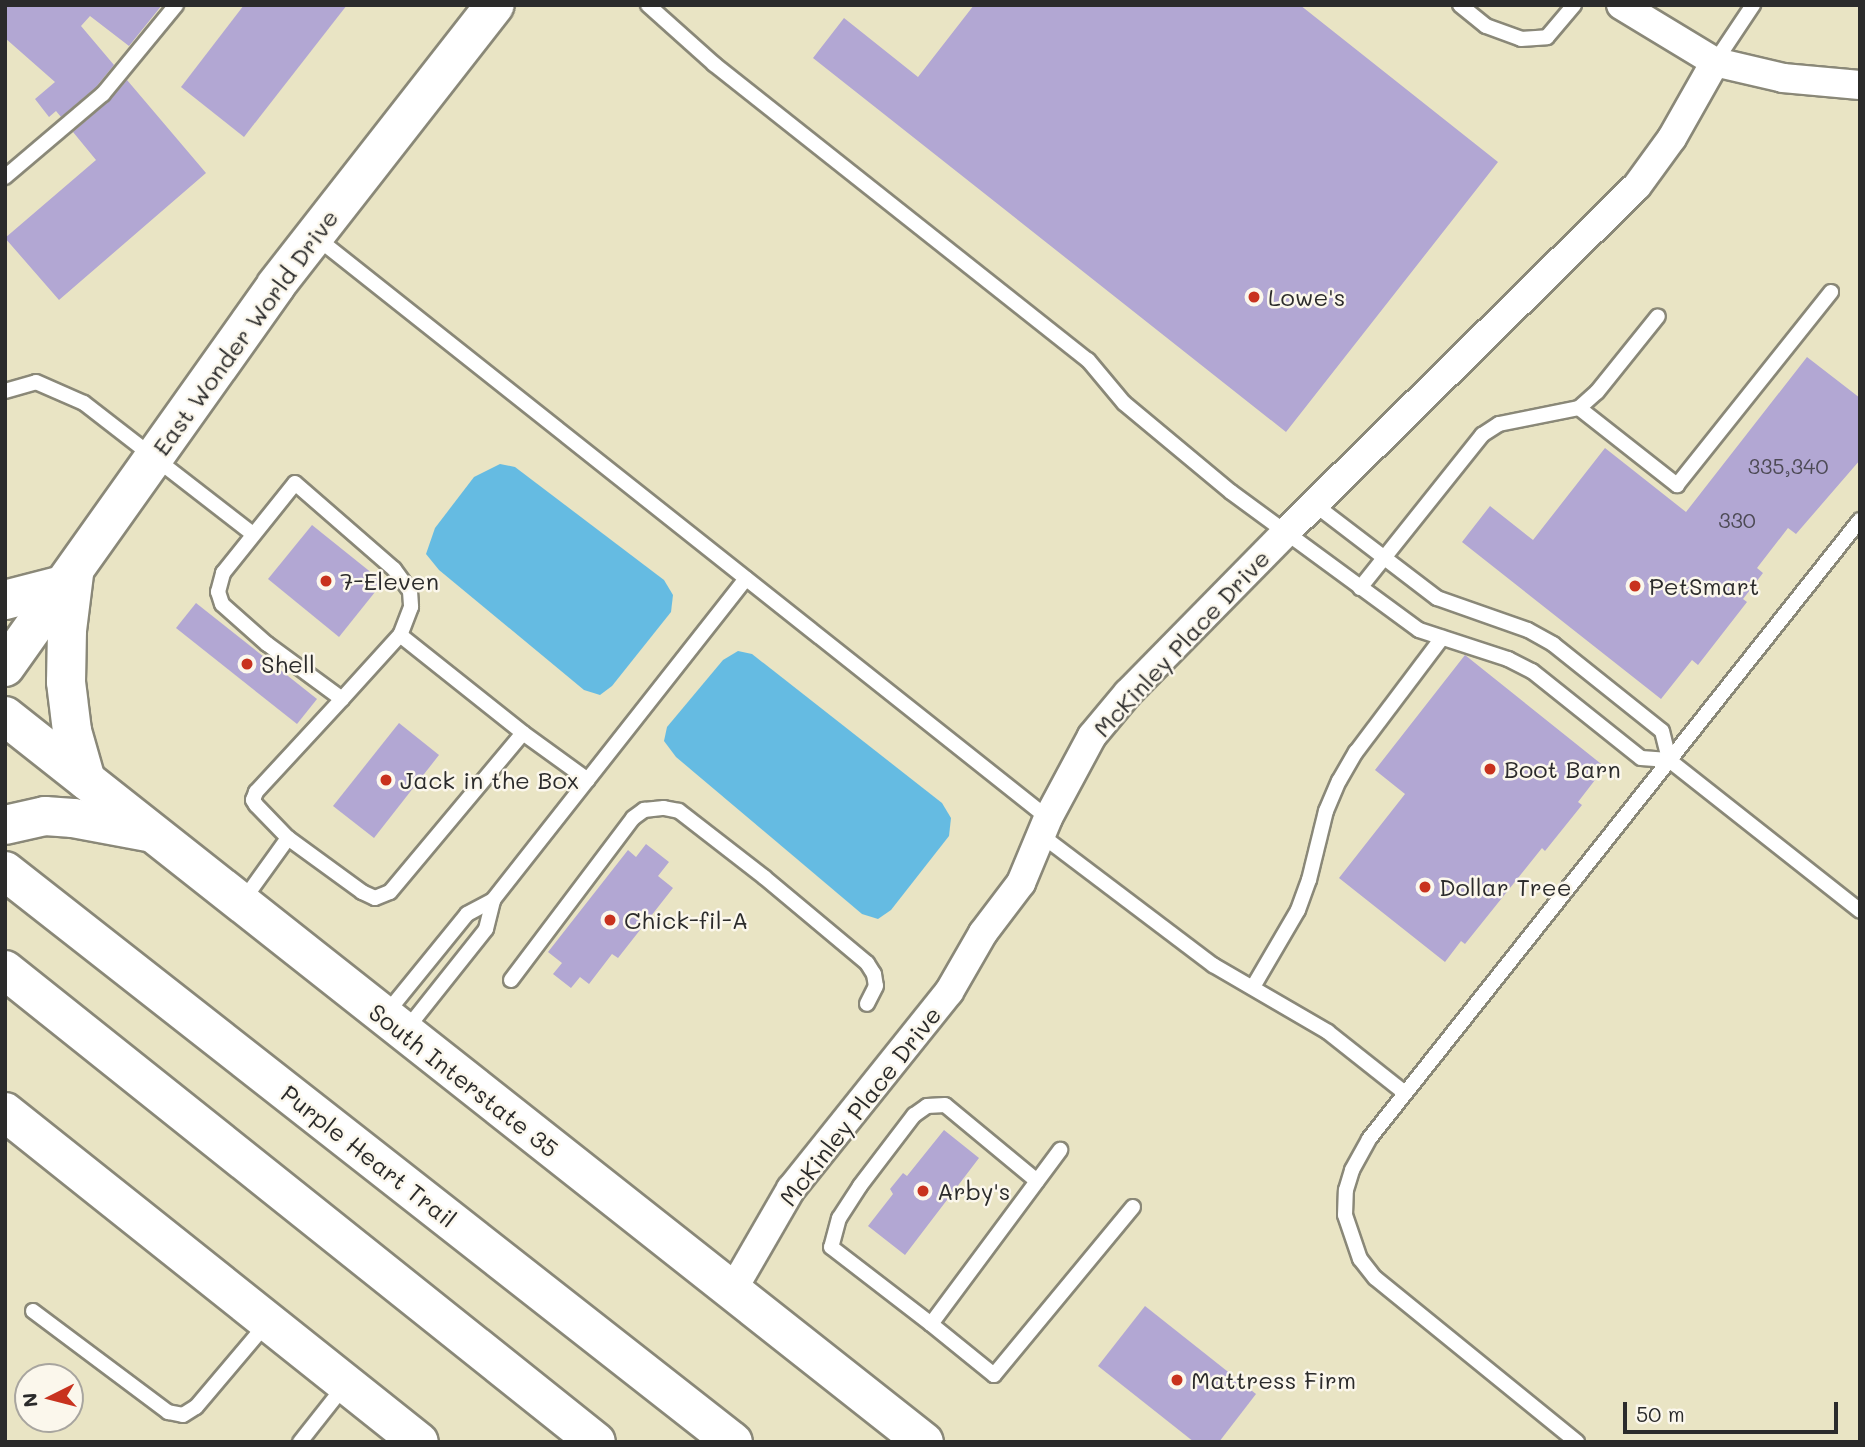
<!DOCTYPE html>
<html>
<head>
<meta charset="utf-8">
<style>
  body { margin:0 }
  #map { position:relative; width:1865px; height:1447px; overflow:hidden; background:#e9e4c4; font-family:Mali,sans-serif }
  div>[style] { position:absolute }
  .water>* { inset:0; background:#65bbe2 }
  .building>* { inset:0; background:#b2a7d3 }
  .roads { filter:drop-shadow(2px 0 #8a8878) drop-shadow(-2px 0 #8a8878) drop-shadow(0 2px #8a8878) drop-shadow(0 -2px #8a8878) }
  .lane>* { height:14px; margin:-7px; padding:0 7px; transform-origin:7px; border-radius:7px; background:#fff }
  .street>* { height:28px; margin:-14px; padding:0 14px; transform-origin:14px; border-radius:14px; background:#fff }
  .secondary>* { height:38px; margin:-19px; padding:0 19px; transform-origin:19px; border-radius:19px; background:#fff }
  .highway>* { height:38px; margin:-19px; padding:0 19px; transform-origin:19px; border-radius:19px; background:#fff }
  .dots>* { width:19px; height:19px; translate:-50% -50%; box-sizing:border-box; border:4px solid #fbf7ec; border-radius:50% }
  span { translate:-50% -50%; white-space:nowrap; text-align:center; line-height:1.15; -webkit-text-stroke:5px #fbf7ec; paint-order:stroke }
  .number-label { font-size:21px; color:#4d4a55 }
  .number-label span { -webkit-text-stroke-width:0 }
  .poi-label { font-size:24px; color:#2b2b2b }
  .left { translate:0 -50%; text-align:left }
  .street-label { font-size:24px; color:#2b2b2b }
  .frame { position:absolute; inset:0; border:7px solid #2b2b2b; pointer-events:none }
  .north { position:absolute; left:14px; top:1363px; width:70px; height:70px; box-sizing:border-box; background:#fbf7ec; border:2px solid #a8a59f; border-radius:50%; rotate:264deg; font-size:19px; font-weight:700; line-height:28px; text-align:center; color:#2b2b2b }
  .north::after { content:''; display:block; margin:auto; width:24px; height:32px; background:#c8321e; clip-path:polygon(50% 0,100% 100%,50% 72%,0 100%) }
  .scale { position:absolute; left:1623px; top:1402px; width:215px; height:32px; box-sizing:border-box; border:4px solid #2b2b2b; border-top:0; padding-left:9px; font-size:21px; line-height:24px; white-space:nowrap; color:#2b2b2b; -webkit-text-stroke:5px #fbf7ec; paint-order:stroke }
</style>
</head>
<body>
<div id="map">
  <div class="water">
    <i style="clip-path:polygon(500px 464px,515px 467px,664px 580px,673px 595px,671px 612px,612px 686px,600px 695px,584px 690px,439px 570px,426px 554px,435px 528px,474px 477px)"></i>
    <i style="clip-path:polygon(738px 651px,752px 654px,942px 803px,951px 818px,949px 836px,891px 910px,878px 919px,862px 914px,676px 757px,664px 741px,667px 727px,723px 660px)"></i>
  </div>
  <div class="building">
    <i style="clip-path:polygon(5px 5px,162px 5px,129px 46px,90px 16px,81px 26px,114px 65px,96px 87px,61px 117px,56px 111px,49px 117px,35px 99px,55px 82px,5px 38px)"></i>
    <i style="clip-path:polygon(244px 5px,347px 5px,244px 137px,181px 87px)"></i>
    <i style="clip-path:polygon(974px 5px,1300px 5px,1498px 162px,1286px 432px,813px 58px,844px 18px,918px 77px)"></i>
    <i style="clip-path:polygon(127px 80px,206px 173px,59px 300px,5px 238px,96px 160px,73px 132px,109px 101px)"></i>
    <i style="clip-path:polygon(1807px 357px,1860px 398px,1860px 460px,1796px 534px,1788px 528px,1757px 568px,1763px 573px,1743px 599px,1747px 602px,1698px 665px,1692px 660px,1661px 699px,1462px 542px,1490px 506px,1533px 540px,1605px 448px,1686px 512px)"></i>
    <i style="clip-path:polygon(312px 525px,383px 582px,339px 637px,268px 579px)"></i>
    <i style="clip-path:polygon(196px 603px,317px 699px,297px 724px,176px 628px)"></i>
    <i style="clip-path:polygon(1465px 655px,1605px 767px,1578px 802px,1582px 805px,1545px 851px,1542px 848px,1465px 944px,1461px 941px,1445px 962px,1339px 878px,1405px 794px,1375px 770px)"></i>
    <i style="clip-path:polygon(399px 723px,439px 755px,374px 838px,333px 806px)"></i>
    <i style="clip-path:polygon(646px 844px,669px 862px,658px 876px,673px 888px,618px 958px,612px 954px,589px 984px,580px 977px,571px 988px,553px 974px,562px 963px,548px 952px,628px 850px,636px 857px)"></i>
    <i style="clip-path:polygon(944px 1130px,979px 1158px,905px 1255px,868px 1226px,893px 1194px,890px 1189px,903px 1173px,907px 1176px)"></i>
    <i style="clip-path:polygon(1145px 1306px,1256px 1394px,1219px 1442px,1194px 1442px,1098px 1366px)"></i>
  </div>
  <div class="roads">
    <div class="lane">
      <i style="left:648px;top:5px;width:89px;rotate:41.8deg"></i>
      <i style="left:714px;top:64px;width:477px;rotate:38.4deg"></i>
      <i style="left:1088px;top:360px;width:56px;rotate:50.1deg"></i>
      <i style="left:1124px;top:403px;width:139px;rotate:39.8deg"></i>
      <i style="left:1231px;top:492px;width:233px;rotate:36.3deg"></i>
      <i style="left:1419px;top:630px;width:94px;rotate:18deg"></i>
      <i style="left:1508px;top:659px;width:27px;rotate:27deg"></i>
      <i style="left:1532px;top:671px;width:139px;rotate:38.6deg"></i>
      <i style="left:1641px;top:758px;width:28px;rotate:4deg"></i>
      <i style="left:1669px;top:760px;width:243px;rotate:38.3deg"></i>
      <i style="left:1460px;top:5px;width:33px;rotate:39deg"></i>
      <i style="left:1486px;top:26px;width:37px;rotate:20deg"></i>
      <i style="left:1521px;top:39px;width:26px;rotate:-4deg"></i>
      <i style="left:1547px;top:37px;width:42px;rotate:-49.8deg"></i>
      <i style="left:1715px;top:62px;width:69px;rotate:-56.3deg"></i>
      <i style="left:5px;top:177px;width:128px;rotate:-40.3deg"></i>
      <i style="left:103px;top:94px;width:115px;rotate:-50.6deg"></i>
      <i style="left:317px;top:238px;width:933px;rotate:38.43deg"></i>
      <i style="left:5px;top:391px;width:32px;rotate:-16deg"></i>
      <i style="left:36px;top:382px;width:52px;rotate:23.6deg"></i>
      <i style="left:84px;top:403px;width:214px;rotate:37.8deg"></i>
      <i style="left:1579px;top:408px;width:125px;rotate:38.2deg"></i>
      <i style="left:1677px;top:485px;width:247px;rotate:-51.4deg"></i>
      <i style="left:1314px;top:504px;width:155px;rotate:37.4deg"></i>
      <i style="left:1437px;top:598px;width:96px;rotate:19.4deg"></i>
      <i style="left:1528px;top:630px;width:29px;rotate:29deg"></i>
      <i style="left:1553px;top:644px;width:139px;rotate:38.6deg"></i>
      <i style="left:1662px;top:731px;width:30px;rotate:76deg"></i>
      <i style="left:1360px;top:588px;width:196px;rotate:-51.4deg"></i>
      <i style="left:1482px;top:435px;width:20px;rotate:-33deg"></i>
      <i style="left:1499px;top:424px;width:82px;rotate:-11.3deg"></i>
      <i style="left:1579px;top:408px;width:24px;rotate:-42deg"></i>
      <i style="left:1597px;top:392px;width:97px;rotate:-51.2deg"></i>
      <i style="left:342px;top:699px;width:86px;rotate:-47.8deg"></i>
      <i style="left:1041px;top:835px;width:216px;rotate:37.1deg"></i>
      <i style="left:1213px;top:965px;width:133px;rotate:30.2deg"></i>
      <i style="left:1328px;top:1032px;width:98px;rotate:38.4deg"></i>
      <i style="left:288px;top:838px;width:46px;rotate:-134.1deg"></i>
      <i style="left:256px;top:805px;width:6px;rotate:-121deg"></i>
      <i style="left:253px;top:800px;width:9px;rotate:-69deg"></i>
      <i style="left:256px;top:792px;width:127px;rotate:-47.2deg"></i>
      <i style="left:342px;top:699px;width:93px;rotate:-143.7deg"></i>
      <i style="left:267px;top:644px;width:60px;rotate:-138.4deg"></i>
      <i style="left:222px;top:604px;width:13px;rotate:-108deg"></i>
      <i style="left:218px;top:592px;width:20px;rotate:-75deg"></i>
      <i style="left:223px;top:573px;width:115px;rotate:-51.3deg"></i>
      <i style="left:295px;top:483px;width:131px;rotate:41deg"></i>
      <i style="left:394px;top:569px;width:27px;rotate:54deg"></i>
      <i style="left:410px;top:591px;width:16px;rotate:86deg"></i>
      <i style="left:411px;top:607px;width:30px;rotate:111deg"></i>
      <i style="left:400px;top:635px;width:157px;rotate:38.5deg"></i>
      <i style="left:242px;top:902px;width:79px;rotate:-54.3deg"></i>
      <i style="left:288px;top:838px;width:92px;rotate:36.1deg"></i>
      <i style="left:362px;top:892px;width:14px;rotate:25deg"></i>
      <i style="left:375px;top:898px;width:16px;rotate:-22deg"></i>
      <i style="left:390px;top:892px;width:207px;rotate:-50.1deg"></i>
      <i style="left:523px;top:733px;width:80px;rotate:35.9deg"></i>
      <i style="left:511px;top:980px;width:203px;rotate:-53deg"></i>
      <i style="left:633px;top:818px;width:14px;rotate:-36deg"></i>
      <i style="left:644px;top:810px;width:20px;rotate:-6deg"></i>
      <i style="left:664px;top:808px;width:15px;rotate:11deg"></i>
      <i style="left:679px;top:811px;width:108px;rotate:37.8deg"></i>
      <i style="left:764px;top:877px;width:134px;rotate:39.9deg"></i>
      <i style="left:867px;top:963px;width:13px;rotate:58deg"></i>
      <i style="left:874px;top:974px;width:12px;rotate:81deg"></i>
      <i style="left:876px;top:986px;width:20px;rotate:117deg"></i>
      <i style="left:1253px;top:987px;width:89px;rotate:-59.7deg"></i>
      <i style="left:1298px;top:910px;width:32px;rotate:-70deg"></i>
      <i style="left:1309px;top:880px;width:71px;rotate:-76.2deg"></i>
      <i style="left:1326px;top:811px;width:33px;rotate:-67deg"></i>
      <i style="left:1339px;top:781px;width:34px;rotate:-60deg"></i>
      <i style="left:1356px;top:752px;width:143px;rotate:-53deg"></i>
      <i style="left:385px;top:1015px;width:130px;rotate:-50.9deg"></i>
      <i style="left:467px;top:914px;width:30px;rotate:-28deg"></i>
      <i style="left:493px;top:900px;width:409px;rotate:-51.8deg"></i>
      <i style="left:405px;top:1031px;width:130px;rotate:-51.5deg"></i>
      <i style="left:486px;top:929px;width:30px;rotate:-76deg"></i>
      <i style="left:1037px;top:1181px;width:119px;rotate:-140.4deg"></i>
      <i style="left:945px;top:1105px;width:18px;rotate:177deg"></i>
      <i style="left:927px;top:1106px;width:16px;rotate:145deg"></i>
      <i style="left:914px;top:1115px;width:89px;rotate:127.3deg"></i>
      <i style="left:860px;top:1186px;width:38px;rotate:123deg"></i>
      <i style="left:839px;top:1218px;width:30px;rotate:105deg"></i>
      <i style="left:831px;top:1247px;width:126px;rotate:37.6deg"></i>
      <i style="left:931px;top:1324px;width:217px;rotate:-53.4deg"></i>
      <i style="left:33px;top:1311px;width:169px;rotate:36.8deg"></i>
      <i style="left:168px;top:1412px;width:15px;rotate:11deg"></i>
      <i style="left:183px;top:1415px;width:15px;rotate:-32deg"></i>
      <i style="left:196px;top:1407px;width:110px;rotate:-49.8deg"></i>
      <i style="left:931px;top:1324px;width:81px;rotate:39deg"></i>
      <i style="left:994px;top:1375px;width:218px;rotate:-50.4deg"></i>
      <i style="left:300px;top:1442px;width:73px;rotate:-51.7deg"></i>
      <i style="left:1577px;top:1442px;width:260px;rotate:-140.9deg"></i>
      <i style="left:1375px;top:1278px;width:24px;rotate:-128deg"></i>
      <i style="left:1360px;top:1259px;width:46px;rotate:-108.8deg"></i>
      <i style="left:1345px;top:1215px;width:25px;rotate:-88deg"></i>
      <i style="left:1346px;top:1190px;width:21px;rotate:-73deg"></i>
      <i style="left:1352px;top:1170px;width:35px;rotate:-61deg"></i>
      <i style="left:1369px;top:1139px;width:790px;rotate:-51.58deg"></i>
    </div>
    <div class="street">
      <i style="left:1621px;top:5px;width:110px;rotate:31.2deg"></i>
      <i style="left:1715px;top:62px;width:70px;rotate:13.2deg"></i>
      <i style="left:1783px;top:78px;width:77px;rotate:5.2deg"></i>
      <i style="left:732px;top:1291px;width:118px;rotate:-60deg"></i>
      <i style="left:791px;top:1189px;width:253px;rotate:-51.3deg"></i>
      <i style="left:949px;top:992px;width:68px;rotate:-60deg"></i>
      <i style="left:983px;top:933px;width:63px;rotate:-52.8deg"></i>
      <i style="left:1021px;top:883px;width:70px;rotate:-67.4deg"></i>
      <i style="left:1048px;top:818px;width:93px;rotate:-61.8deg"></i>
      <i style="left:1092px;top:736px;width:56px;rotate:-50.1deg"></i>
      <i style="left:1128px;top:693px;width:226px;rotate:-45.5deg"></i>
      <i style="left:1286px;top:532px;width:493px;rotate:-44.6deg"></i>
      <i style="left:1637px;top:186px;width:59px;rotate:-53.9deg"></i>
      <i style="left:1672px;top:138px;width:87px;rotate:-60.5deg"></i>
    </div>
    <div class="secondary">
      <i style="left:74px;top:574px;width:56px;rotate:97.1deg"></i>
      <i style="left:67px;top:630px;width:52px;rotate:91.1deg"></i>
      <i style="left:66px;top:682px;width:49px;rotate:83deg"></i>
      <i style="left:72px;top:731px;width:51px;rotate:74.1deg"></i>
      <i style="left:5px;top:600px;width:60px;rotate:-14.5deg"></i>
      <i style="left:5px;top:667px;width:468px;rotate:-54.6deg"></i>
      <i style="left:276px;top:285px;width:355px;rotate:-52deg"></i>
      <i style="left:5px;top:716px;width:1171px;rotate:38.31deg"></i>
      <i style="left:5px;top:825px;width:41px;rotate:-12.7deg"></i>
      <i style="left:45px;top:816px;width:28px;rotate:4deg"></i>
      <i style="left:73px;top:818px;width:75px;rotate:10.7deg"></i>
      <i style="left:5px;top:1112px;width:529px;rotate:38.56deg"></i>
    </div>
    <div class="highway">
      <i style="left:5px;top:871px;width:925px;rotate:38.11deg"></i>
      <i style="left:5px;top:970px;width:756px;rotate:38.61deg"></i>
    </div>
  </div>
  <div class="dots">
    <i style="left:1254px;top:297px;background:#c8321e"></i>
    <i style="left:326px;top:581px;background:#c8321e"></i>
    <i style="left:1635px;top:586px;background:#c8321e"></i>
    <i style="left:247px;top:664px;background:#c8321e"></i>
    <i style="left:1490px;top:769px;background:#c8321e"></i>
    <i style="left:386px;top:780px;background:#c8321e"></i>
    <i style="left:1425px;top:887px;background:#c8321e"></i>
    <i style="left:610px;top:920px;background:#c8321e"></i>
    <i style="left:923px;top:1191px;background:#c8321e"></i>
    <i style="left:1177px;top:1380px;background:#c8321e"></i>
  </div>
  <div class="number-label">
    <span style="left:1788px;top:466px">335,340</span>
    <span style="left:1737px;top:520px">330</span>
  </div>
  <div class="poi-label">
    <span class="left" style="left:1268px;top:297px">Lowe's</span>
    <span class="left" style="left:340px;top:581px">7-Eleven</span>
    <span class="left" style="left:1649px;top:586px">PetSmart</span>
    <span class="left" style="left:261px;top:664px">Shell</span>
    <span class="left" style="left:1504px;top:769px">Boot Barn</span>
    <span class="left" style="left:400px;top:780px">Jack in the Box</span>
    <span class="left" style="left:1439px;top:887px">Dollar Tree</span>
    <span class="left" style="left:624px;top:920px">Chick-fil-A</span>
    <span class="left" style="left:937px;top:1191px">Arby's</span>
    <span class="left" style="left:1191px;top:1380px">Mattress Firm</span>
  </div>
  <div class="street-label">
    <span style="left:245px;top:332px;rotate:-54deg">East Wonder World Drive</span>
    <span style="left:1181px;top:643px;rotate:-47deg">McKinley Place Drive</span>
    <span style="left:464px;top:1080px;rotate:38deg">South Interstate 35</span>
    <span style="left:860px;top:1106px;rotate:-52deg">McKinley Place Drive</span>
    <span style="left:369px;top:1156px;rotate:38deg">Purple Heart Trail</span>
  </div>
  <div class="frame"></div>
  <div class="north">N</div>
  <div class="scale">50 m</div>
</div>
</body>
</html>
